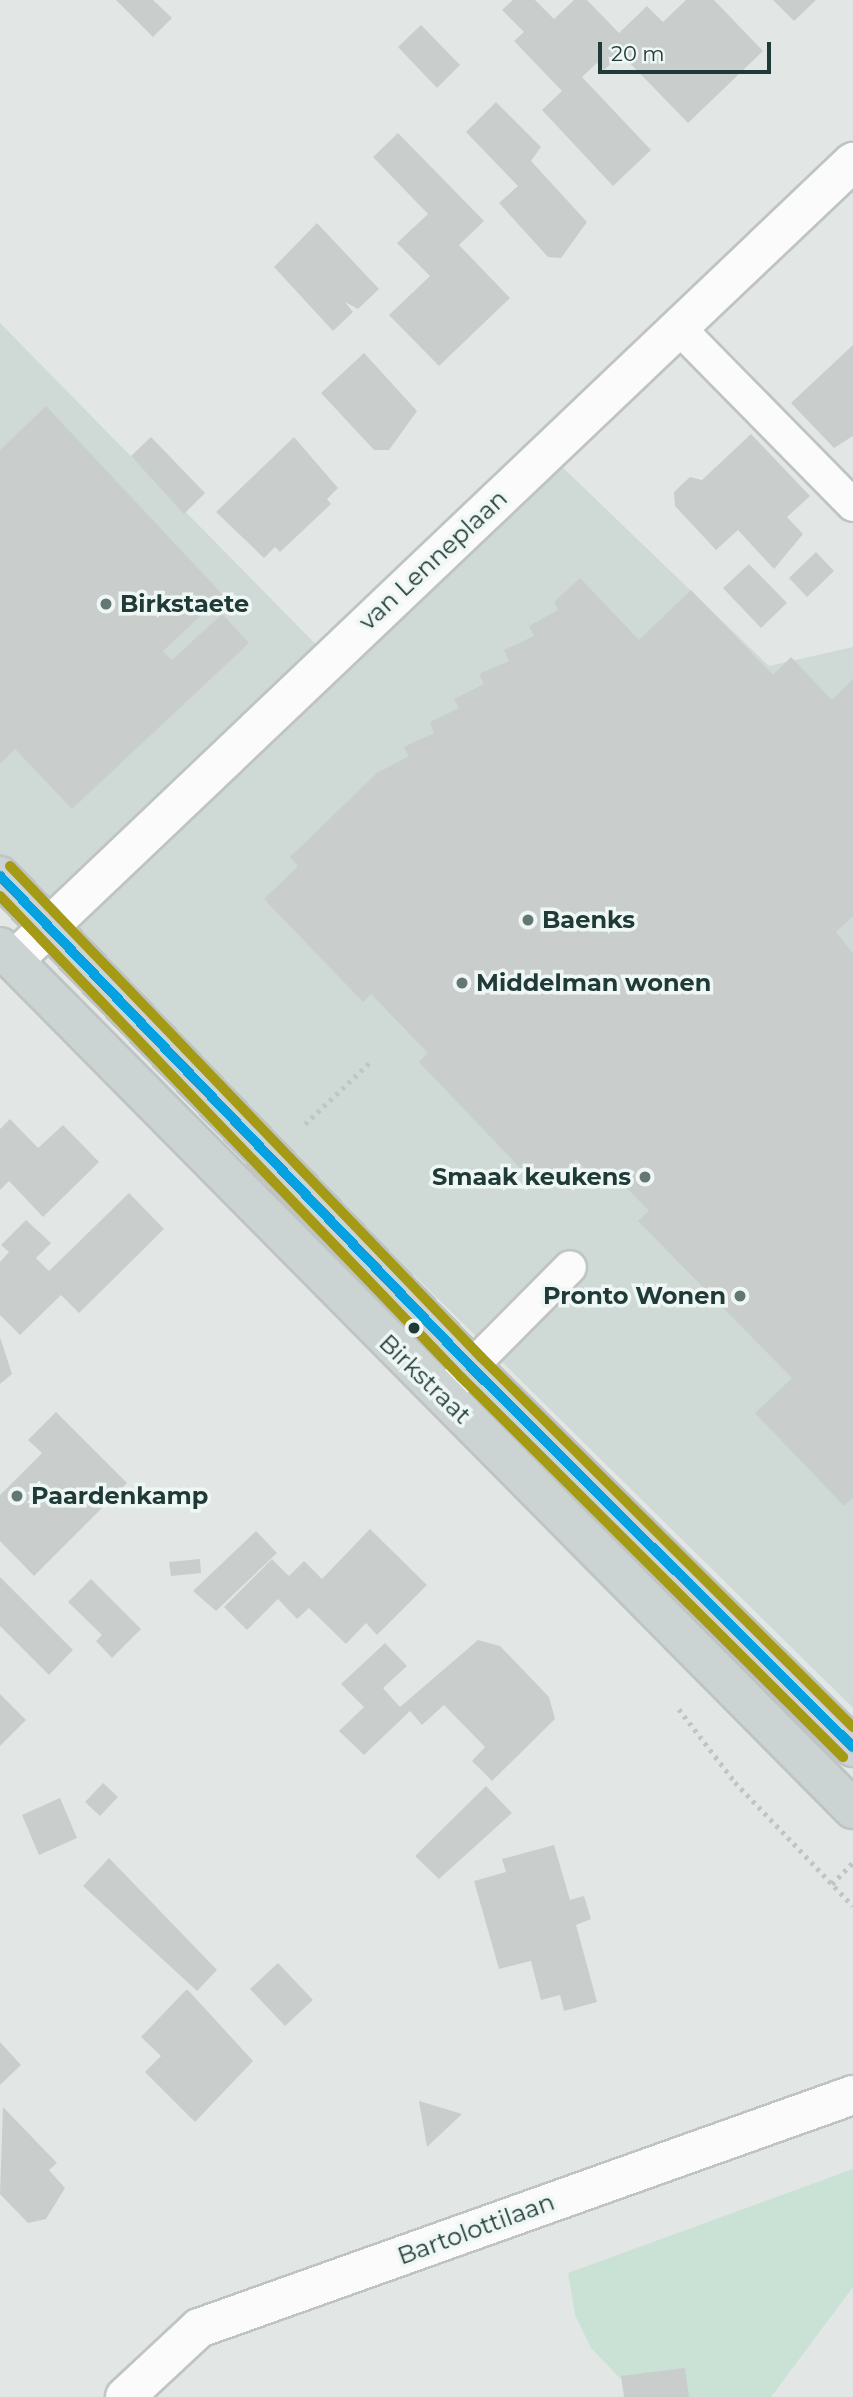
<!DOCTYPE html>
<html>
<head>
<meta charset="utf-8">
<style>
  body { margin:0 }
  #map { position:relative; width:853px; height:2397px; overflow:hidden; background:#e2e7e6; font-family:Montserrat,sans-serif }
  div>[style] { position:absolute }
  .built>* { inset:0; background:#cfd9d6 }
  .green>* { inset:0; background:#cae1d5 }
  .building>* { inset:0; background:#c9cecd }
  .path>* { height:4.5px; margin-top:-2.25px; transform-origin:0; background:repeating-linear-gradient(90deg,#bfc7c6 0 3.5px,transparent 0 8.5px) }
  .roads { filter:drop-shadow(2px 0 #bfc4c3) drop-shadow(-2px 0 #bfc4c3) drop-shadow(0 2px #bfc4c3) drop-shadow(0 -2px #bfc4c3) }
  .lane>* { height:32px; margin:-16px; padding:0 16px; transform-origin:16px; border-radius:16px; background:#fbfbfb }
  .street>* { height:38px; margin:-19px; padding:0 19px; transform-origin:19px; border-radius:19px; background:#fbfbfb }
  .primary>* { height:38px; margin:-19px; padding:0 19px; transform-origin:19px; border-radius:19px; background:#ccd4d3 }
  .bus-1>* { height:10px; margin:-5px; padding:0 5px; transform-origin:5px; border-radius:5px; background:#05a1e1 }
  .bus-2>* { height:10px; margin:-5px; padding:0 5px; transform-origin:5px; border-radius:5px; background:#a49a16 }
  .bus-3>* { height:10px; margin:-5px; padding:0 5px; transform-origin:5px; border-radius:5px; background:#a49a16 }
  .dots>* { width:19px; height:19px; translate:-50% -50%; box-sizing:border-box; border:4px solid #eff7f4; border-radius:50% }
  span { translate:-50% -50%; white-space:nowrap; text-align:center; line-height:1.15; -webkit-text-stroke:7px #eff7f4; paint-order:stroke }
  .street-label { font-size:24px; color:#203b37 }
  .poi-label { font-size:24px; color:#203b37; font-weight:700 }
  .left { translate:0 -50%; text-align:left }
  .right { translate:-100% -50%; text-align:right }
  .scale { position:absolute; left:598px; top:42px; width:173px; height:32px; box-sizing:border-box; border:4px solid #203b37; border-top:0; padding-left:9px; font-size:21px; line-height:24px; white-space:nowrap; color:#203b37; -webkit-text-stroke:5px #eff7f4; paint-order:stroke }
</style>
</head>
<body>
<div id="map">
  <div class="built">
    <i style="clip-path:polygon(0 323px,337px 666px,555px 460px,769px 666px,853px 647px,853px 1708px,0 867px)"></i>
  </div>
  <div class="green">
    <i style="clip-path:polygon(853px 2169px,853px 2287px,771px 2397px,638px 2397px,591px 2348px,575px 2315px,568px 2273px)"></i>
  </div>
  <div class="building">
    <i style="clip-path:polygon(116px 0,153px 0,172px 18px,153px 37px)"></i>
    <i style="clip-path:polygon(513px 0,535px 0,554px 19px,574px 0,587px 0,619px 33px,647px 6px,663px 22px,686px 0,714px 0,763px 51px,688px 123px,621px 54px,604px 70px,597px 63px,582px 77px,651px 150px,613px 186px,542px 110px,562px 91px,514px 41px,524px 32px,502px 10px)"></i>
    <i style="clip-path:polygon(773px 0,816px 0,794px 21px)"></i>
    <i style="clip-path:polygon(421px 25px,460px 65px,437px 88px,398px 47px)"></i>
    <i style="clip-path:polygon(496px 102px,541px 147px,531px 161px,587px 222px,561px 258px,548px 257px,499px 203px,518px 186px,466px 132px)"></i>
    <i style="clip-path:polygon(398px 133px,484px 221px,459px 245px,510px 298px,439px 366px,389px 315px,430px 276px,397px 243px,428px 214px,373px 157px)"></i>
    <i style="clip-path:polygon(317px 223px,379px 289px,358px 309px,345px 302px,353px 312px,333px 331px,274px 267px)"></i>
    <i style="clip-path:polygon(853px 345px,853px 436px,834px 448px,791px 403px)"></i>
    <i style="clip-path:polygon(364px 353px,417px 411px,389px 450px,374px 450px,321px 393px)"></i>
    <i style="clip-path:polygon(46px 406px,223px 595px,163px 651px,172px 660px,222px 614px,249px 643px,72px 809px,15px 749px,0 764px,0 450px)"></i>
    <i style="clip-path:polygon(751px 434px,810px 496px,787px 517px,803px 534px,774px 569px,738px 530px,716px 550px,675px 506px,674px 492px,690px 477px,702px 480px)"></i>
    <i style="clip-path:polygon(151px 437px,205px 493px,184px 514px,131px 456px)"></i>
    <i style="clip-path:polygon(294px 437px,338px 488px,327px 499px,331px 504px,280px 552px,275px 547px,264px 558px,216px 512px)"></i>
    <i style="clip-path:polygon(816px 552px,834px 571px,807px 597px,789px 578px)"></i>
    <i style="clip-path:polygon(749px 564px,787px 603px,761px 628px,723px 588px)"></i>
    <i style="clip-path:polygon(580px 578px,639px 640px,691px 590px,773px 675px,791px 657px,832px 700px,853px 679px,853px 916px,836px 932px,853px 953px,853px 1497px,844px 1506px,755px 1413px,792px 1378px,638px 1221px,649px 1211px,614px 1175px,602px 1187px,576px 1159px,542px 1191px,419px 1062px,428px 1053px,371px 994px,363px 1002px,264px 899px,298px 866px,290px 857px,377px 773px,409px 756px,404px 747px,434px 733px,430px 722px,459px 708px,454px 699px,484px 684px,479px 674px,509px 661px,504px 650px,534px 636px,529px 626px,558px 610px,554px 602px)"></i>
    <i style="clip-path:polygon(10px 1119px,38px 1148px,63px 1125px,99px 1162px,43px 1217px,9px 1181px,0 1190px,0 1129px)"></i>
    <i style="clip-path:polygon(129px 1193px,164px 1229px,79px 1313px,61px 1295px,20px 1335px,0 1315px,0 1262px,9px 1252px,1px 1245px,26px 1220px,51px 1243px,36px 1258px,49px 1271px)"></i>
    <i style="clip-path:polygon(0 1337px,12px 1374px,0 1384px)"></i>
    <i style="clip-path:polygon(56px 1412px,127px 1483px,34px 1576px,0 1541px,0 1495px,42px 1453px,28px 1440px)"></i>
    <i style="clip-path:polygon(370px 1529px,427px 1585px,377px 1635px,366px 1623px,346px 1644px,309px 1608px,297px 1619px,278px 1599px,247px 1630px,224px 1607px,272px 1559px,289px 1576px,304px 1561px,322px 1579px)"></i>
    <i style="clip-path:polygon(256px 1531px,277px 1553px,216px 1611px,193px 1591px)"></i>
    <i style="clip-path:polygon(200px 1559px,201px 1573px,171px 1576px,169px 1562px)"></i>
    <i style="clip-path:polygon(0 1577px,73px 1650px,49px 1675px,0 1626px)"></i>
    <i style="clip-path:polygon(91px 1579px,141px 1629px,112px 1658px,96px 1641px,102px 1635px,68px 1602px)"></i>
    <i style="clip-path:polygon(478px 1640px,500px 1646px,549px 1697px,555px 1719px,492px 1781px,472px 1761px,485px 1747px,444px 1705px,422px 1725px,410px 1711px,364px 1755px,339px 1731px,364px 1707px,341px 1684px,385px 1643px,407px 1666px,383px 1688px,400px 1707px)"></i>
    <i style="clip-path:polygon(0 1694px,26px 1720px,0 1746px)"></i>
    <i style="clip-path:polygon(103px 1783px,118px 1797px,100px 1816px,85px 1802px)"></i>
    <i style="clip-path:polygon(486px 1786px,512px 1813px,439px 1879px,415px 1856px)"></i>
    <i style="clip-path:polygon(60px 1798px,77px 1838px,39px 1855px,22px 1815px)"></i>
    <i style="clip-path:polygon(554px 1845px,570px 1900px,584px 1896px,591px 1919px,576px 1925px,597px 2002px,564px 2011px,560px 1995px,541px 2000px,531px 1961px,499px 1969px,474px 1881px,506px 1872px,502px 1859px)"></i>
    <i style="clip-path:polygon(109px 1858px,217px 1970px,197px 1991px,83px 1886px)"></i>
    <i style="clip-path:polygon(278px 1963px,313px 2000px,285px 2026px,250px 1989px)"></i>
    <i style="clip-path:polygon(187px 1989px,253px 2061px,195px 2122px,145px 2072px,161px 2056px,141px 2037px)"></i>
    <i style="clip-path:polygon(0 2042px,21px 2065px,0 2085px)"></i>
    <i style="clip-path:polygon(419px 2101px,462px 2114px,427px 2147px)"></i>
    <i style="clip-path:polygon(3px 2107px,57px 2163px,49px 2170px,65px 2188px,46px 2219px,28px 2223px,0 2194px)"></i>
    <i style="clip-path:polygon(685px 2368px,689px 2397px,624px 2397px,621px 2376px)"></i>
  </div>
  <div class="path">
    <i style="left:305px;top:1124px;width:90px;rotate:-43.6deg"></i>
    <i style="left:679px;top:1709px;width:92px;rotate:52.5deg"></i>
    <i style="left:735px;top:1782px;width:171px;rotate:46.4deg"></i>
    <i style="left:832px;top:1884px;width:30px;rotate:-46deg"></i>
  </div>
  <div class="roads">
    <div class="lane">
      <i style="left:679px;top:328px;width:248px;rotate:45.5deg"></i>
      <i style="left:455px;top:1383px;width:163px;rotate:-45.2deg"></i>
    </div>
    <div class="street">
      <i style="left:14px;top:960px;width:1158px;rotate:-43.57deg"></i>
      <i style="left:125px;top:2397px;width:101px;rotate:-43deg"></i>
      <i style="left:199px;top:2328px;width:694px;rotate:-19.61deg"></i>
    </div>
    <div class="primary">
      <i style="left:0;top:876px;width:680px;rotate:46.19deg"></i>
      <i style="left:471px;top:1367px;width:539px;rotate:44.85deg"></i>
      <i style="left:0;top:947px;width:1213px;rotate:45.3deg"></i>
    </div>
  </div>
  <div class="bus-1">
    <i style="left:0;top:876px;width:680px;rotate:46.19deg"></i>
    <i style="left:471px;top:1367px;width:539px;rotate:44.85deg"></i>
  </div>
  <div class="bus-2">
    <i style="left:0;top:896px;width:666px;rotate:46.22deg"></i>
    <i style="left:461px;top:1377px;width:539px;rotate:44.85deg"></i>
  </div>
  <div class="bus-3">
    <i style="left:10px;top:866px;width:680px;rotate:46.19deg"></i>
    <i style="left:481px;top:1357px;width:525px;rotate:44.85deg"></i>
  </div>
  <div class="dots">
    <i style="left:106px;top:604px;background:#647774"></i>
    <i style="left:528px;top:920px;background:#647774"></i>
    <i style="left:462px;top:983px;background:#647774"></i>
    <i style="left:645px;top:1177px;background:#647774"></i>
    <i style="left:740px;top:1296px;background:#647774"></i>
    <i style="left:414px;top:1328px;background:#203b37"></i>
    <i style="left:17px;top:1496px;background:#647774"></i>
  </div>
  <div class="street-label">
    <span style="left:433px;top:560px;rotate:-43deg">van Lenneplaan</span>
    <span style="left:425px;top:1379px;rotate:44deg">Birkstraat</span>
    <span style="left:476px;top:2229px;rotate:-20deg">Bartolottilaan</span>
  </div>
  <div class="poi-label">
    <span class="left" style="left:120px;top:604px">Birkstaete</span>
    <span class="left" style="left:542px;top:920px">Baenks</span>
    <span class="left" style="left:476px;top:983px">Middelman wonen</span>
    <span class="right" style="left:631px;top:1177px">Smaak keukens</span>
    <span class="right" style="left:726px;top:1296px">Pronto Wonen</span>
    <span class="left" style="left:31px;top:1496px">Paardenkamp</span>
  </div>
  <div class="scale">20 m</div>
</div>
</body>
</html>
